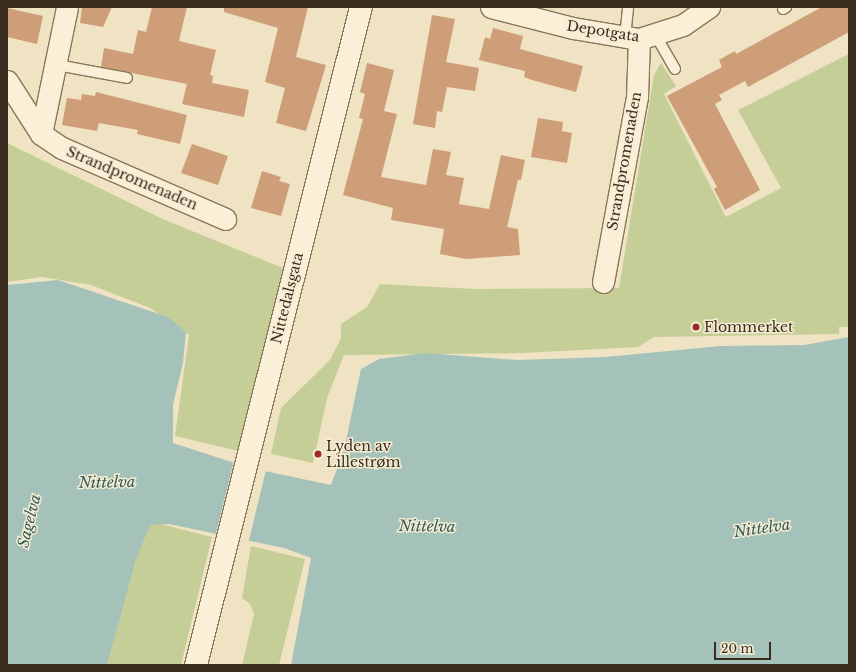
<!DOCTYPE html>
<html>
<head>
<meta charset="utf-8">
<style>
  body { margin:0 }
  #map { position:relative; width:856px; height:672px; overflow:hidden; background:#efe3c3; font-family:"Libre Baskerville",serif }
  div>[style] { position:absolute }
  .green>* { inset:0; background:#c6ce97 }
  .water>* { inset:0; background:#a5c2ba }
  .pier>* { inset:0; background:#efe3c3 }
  .building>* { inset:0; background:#ce9e78 }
  .roads { filter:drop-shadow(1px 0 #8a7559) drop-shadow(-1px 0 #8a7559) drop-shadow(0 1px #8a7559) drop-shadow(0 -1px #8a7559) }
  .lane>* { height:10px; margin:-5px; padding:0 5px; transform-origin:5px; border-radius:5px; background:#faf0d7 }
  .street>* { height:21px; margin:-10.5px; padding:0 10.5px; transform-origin:10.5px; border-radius:10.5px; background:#faf0d7 }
  .secondary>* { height:22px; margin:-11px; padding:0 11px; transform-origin:11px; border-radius:11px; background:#faf0d7 }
  .dots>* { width:11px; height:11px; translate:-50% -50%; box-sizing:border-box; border:2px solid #f6edd3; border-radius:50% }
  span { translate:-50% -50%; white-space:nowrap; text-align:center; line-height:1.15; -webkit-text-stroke:3px #f6edd3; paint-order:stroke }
  .street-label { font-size:14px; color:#3a2c1e }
  .poi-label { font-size:14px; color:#3a2c1e }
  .left { translate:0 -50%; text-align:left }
  .water-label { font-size:15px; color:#2d5a58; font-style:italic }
  .frame { position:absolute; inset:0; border:8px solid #3a2c1e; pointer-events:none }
  .scale { position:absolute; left:714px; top:642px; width:57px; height:18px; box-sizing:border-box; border:2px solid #3a2c1e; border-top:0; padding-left:5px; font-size:12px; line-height:14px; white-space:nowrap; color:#3a2c1e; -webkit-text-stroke:3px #f6edd3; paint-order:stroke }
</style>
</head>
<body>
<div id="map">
  <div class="green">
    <i style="clip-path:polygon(849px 54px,849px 327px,839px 327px,839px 334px,654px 337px,638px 347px,522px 353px,344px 355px,327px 398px,313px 463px,271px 454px,281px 408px,330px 360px,341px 338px,341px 324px,367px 307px,380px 284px,475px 289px,619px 288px,654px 75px,661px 63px,676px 86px,664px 94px,726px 217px,781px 188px,738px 110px)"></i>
    <i style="clip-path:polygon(7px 143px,165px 220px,290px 271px,243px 452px,175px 436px,189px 335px,150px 308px,91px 285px,42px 277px,7px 282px)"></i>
    <i style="clip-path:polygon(141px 519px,212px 537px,181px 665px,105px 665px)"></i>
    <i style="clip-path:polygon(251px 546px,305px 559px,279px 665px,242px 665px,254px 614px,250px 604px,242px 598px)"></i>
  </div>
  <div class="water">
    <i style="clip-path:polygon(58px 280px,168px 317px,186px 332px,183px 363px,173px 405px,173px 443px,250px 468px,331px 485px,344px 450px,361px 369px,379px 359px,426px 353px,518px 360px,605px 357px,721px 346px,804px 345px,849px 337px,849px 665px,291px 665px,311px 558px,284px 548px,169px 524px,150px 525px,136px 559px,107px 665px,7px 665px,7px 285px)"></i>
  </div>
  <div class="pier">
    <i style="clip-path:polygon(234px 461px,266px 470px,248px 544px,215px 537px)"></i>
  </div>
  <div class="building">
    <i style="clip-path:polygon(82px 7px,112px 7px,103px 27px,80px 23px)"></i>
    <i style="clip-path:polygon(152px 7px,187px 7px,179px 41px,216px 50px,210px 75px,213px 76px,212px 83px,249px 90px,244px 117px,182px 104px,187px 84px,101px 67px,104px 48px,133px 54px,138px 30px,146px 32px)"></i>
    <i style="clip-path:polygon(224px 7px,308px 7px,296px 57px,326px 65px,306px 131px,276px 123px,285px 88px,265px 82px,278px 28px,224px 12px)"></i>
    <i style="clip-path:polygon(822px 7px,849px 7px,849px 32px,748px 87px,745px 81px,719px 95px,722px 100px,715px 104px,760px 190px,725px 210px,714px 189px,717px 187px,667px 96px,722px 67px,719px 60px,735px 51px,736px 54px)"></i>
    <i style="clip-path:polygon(7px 8px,43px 16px,37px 44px,7px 37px)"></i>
    <i style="clip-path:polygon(432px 15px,455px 19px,446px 62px,479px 68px,475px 91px,447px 87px,442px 112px,437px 111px,435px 128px,413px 124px)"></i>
    <i style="clip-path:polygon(493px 28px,523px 36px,520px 49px,583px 66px,576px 92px,532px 80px,524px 77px,525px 71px,479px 60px,485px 37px,490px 39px)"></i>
    <i style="clip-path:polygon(367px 63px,394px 70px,384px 111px,397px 114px,381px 177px,426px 185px,433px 149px,451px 152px,446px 175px,464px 178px,459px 204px,489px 209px,501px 155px,525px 160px,521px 180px,518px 180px,507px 227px,518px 229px,520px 255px,466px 259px,440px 254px,444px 229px,391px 220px,393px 208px,343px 195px,363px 119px,359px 118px,365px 94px,360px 92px)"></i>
    <i style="clip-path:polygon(96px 92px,187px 115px,180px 144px,137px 134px,138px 130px,99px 123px,97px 131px,62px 125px,67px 98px,81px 100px,82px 94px,95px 96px)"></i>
    <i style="clip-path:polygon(538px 118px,563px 122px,562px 131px,572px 133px,567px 163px,531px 157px)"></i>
    <i style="clip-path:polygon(192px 144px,228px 156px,218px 185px,181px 173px)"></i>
    <i style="clip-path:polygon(262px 171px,281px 177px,279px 181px,290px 184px,281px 216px,251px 208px)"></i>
  </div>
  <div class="roads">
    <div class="lane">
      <i style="left:783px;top:9px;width:4px;rotate:-34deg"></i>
      <i style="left:656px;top:36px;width:38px;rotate:60deg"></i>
      <i style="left:625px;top:37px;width:30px;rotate:-84deg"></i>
      <i style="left:57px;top:65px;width:71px;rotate:10.5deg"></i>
    </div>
    <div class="street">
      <i style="left:491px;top:7px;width:85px;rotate:14.4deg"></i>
      <i style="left:573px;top:28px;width:67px;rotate:9.5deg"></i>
      <i style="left:639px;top:39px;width:46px;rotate:-17.7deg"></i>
      <i style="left:683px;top:25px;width:32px;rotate:-35deg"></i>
      <i style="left:7px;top:81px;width:63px;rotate:57.3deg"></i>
      <i style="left:41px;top:134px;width:25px;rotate:34deg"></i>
      <i style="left:62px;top:148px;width:178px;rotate:23.5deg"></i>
      <i style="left:41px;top:134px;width:130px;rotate:-78.4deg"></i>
      <i style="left:603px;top:282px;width:188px;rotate:-79.6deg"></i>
      <i style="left:637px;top:97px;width:58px;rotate:-88deg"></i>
    </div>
    <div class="secondary">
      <i style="left:196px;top:665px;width:678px;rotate:-75.92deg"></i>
    </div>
  </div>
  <div class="dots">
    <i style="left:696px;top:327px;background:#9b2a28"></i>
    <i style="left:318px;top:454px;background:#9b2a28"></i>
  </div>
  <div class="street-label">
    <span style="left:603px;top:31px;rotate:9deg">Depotgata</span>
    <span style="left:624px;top:161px;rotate:-80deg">Strandpromenaden</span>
    <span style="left:132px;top:178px;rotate:23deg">Strandpromenaden</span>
    <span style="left:287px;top:298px;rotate:-76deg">Nittedalsgata</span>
  </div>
  <div class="poi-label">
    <span class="left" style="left:704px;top:327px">Flommerket</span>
    <span class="left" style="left:326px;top:454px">Lyden av<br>Lillestrøm</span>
  </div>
  <div class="water-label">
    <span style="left:107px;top:482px;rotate:-1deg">Nittelva</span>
    <span style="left:29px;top:521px;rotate:-76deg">Sagelva</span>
    <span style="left:427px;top:526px;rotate:1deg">Nittelva</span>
    <span style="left:762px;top:528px;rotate:-8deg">Nittelva</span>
  </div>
  <div class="frame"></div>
  <div class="scale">20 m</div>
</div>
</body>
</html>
